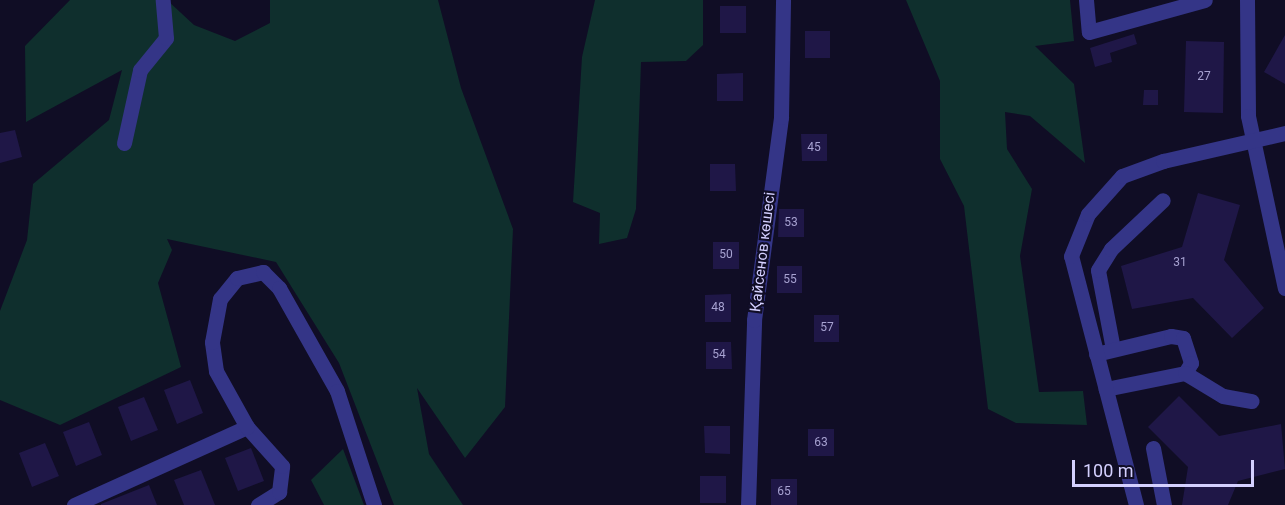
<!DOCTYPE html>
<html>
<head>
<meta charset="utf-8">
<style>
  body { margin:0 }
  #map { position:relative; width:1285px; height:505px; overflow:hidden; background:#100d25; font-family:Roboto,sans-serif }
  div>[style] { position:absolute }
  .green>* { inset:0; background:#0f2f2d }
  .building>* { inset:0; background:#1f1747 }
  .minor>* { height:15px; margin:-7.5px; padding:0 7.5px; transform-origin:7.5px; border-radius:7.5px; background:#343587 }
  span { translate:-50% -50%; white-space:nowrap; text-align:center; line-height:1.15; -webkit-text-stroke:4.5px #100d25; paint-order:stroke }
  .number-label { font-size:12px; color:#a7a2d1 }
  .number-label span { -webkit-text-stroke-width:0 }
  .street-label { font-size:15px; color:#d4d0ff }
  .scale { position:absolute; left:1072px; top:460px; width:182px; height:27px; box-sizing:border-box; border:3px solid #d4d0ff; border-top:0; padding-left:8px; font-size:18px; line-height:21px; white-space:nowrap; color:#d4d0ff; -webkit-text-stroke:4px #100d25; paint-order:stroke }
</style>
</head>
<body>
<div id="map">
  <div class="green">
    <i style="clip-path:polygon(70px 0,167px 0,194px 25px,235px 41px,270px 23px,270px 0,438px 0,461px 88px,513px 229px,505px 407px,465px 458px,417px 388px,429px 454px,463px 505px,394px 505px,339px 363px,276px 262px,167px 239px,172px 250px,158px 283px,181px 367px,60px 425px,0 400px,0 311px,27px 240px,33px 184px,109px 120px,122px 70px,26px 122px,25px 46px)"></i>
    <i style="clip-path:polygon(595px 0,703px 0,703px 45px,686px 61px,641px 62px,636px 209px,627px 238px,599px 244px,600px 213px,573px 202px,582px 57px)"></i>
    <i style="clip-path:polygon(906px 0,1070px 0,1074px 41px,1035px 46px,1074px 84px,1085px 163px,1030px 116px,1005px 112px,1007px 149px,1032px 189px,1020px 256px,1039px 392px,1083px 391px,1087px 425px,1016px 423px,988px 409px,964px 206px,940px 159px,940px 81px)"></i>
    <i style="clip-path:polygon(343px 449px,364px 505px,324px 505px,311px 480px)"></i>
  </div>
  <div class="building">
    <i style="clip-path:polygon(720px 6px,746px 6px,746px 33px,720px 33px)"></i>
    <i style="clip-path:polygon(805px 31px,830px 31px,830px 58px,805px 58px)"></i>
    <i style="clip-path:polygon(1134px 34px,1137px 44px,1110px 53px,1112px 62px,1095px 67px,1090px 48px)"></i>
    <i style="clip-path:polygon(1285px 35px,1285px 84px,1264px 72px)"></i>
    <i style="clip-path:polygon(1186px 41px,1224px 42px,1223px 113px,1184px 112px)"></i>
    <i style="clip-path:polygon(743px 73px,743px 101px,717px 101px,717px 74px)"></i>
    <i style="clip-path:polygon(1144px 90px,1158px 90px,1158px 105px,1143px 105px)"></i>
    <i style="clip-path:polygon(15px 130px,22px 157px,0 163px,0 133px)"></i>
    <i style="clip-path:polygon(801px 134px,827px 134px,827px 161px,802px 161px)"></i>
    <i style="clip-path:polygon(710px 164px,735px 164px,736px 191px,710px 191px)"></i>
    <i style="clip-path:polygon(1198px 193px,1240px 205px,1224px 260px,1264px 308px,1232px 338px,1193px 298px,1132px 309px,1121px 266px,1182px 247px)"></i>
    <i style="clip-path:polygon(779px 209px,804px 209px,804px 237px,778px 237px)"></i>
    <i style="clip-path:polygon(713px 242px,739px 242px,739px 269px,713px 269px)"></i>
    <i style="clip-path:polygon(777px 266px,802px 266px,802px 293px,777px 293px)"></i>
    <i style="clip-path:polygon(731px 294px,731px 322px,705px 322px,705px 295px)"></i>
    <i style="clip-path:polygon(814px 315px,839px 315px,839px 342px,814px 342px)"></i>
    <i style="clip-path:polygon(706px 342px,731px 342px,732px 369px,706px 369px)"></i>
    <i style="clip-path:polygon(190px 380px,203px 413px,177px 424px,164px 390px)"></i>
    <i style="clip-path:polygon(1179px 396px,1219px 436px,1281px 424px,1285px 469px,1238px 481px,1228px 505px,1182px 505px,1188px 467px,1148px 427px)"></i>
    <i style="clip-path:polygon(144px 397px,158px 430px,131px 441px,118px 407px)"></i>
    <i style="clip-path:polygon(89px 422px,102px 455px,76px 466px,63px 432px)"></i>
    <i style="clip-path:polygon(704px 426px,730px 426px,730px 454px,705px 453px)"></i>
    <i style="clip-path:polygon(808px 429px,834px 429px,834px 456px,808px 456px)"></i>
    <i style="clip-path:polygon(45px 443px,59px 476px,32px 487px,19px 453px)"></i>
    <i style="clip-path:polygon(251px 448px,264px 481px,238px 491px,225px 458px)"></i>
    <i style="clip-path:polygon(201px 470px,215px 505px,184px 505px,174px 480px)"></i>
    <i style="clip-path:polygon(700px 476px,726px 476px,726px 503px,700px 503px)"></i>
    <i style="clip-path:polygon(771px 479px,797px 479px,797px 505px,771px 505px)"></i>
    <i style="clip-path:polygon(149px 485px,157px 505px,101px 505px,101px 504px)"></i>
  </div>
  <div class="minor">
    <i style="left:1086px;top:0;width:32px;rotate:85deg"></i>
    <i style="left:1089px;top:32px;width:120px;rotate:-15.4deg"></i>
    <i style="left:1247px;top:0;width:116px;rotate:89.5deg"></i>
    <i style="left:1248px;top:116px;width:176px;rotate:77.9deg"></i>
    <i style="left:124px;top:143px;width:75px;rotate:-77.6deg"></i>
    <i style="left:140px;top:70px;width:41px;rotate:-50.9deg"></i>
    <i style="left:166px;top:38px;width:38px;rotate:-95deg"></i>
    <i style="left:1113px;top:349px;width:80px;rotate:-100.8deg"></i>
    <i style="left:1098px;top:270px;width:25px;rotate:-58deg"></i>
    <i style="left:1111px;top:249px;width:71px;rotate:-43.3deg"></i>
    <i style="left:1096px;top:354px;width:77px;rotate:-13.5deg"></i>
    <i style="left:1171px;top:336px;width:12px;rotate:9deg"></i>
    <i style="left:1183px;top:338px;width:26px;rotate:72deg"></i>
    <i style="left:1191px;top:363px;width:12px;rotate:121deg"></i>
    <i style="left:1185px;top:373px;width:81px;rotate:168.6deg"></i>
    <i style="left:1185px;top:373px;width:44px;rotate:31.2deg"></i>
    <i style="left:1223px;top:396px;width:29px;rotate:10deg"></i>
    <i style="left:1153px;top:448px;width:58px;rotate:79.1deg"></i>
    <i style="left:74px;top:505px;width:190px;rotate:-24.3deg"></i>
    <i style="left:258px;top:505px;width:25px;rotate:-32deg"></i>
    <i style="left:279px;top:492px;width:26px;rotate:-83deg"></i>
    <i style="left:282px;top:466px;width:52px;rotate:-131.9deg"></i>
    <i style="left:247px;top:427px;width:64px;rotate:-119deg"></i>
    <i style="left:216px;top:371px;width:29px;rotate:-98deg"></i>
    <i style="left:212px;top:342px;width:44px;rotate:-79.5deg"></i>
    <i style="left:220px;top:299px;width:27px;rotate:-51deg"></i>
    <i style="left:237px;top:278px;width:27px;rotate:-13deg"></i>
    <i style="left:263px;top:272px;width:23px;rotate:45deg"></i>
    <i style="left:279px;top:288px;width:118px;rotate:60.6deg"></i>
    <i style="left:337px;top:391px;width:120px;rotate:72deg"></i>
    <i style="left:748px;top:505px;width:185px;rotate:-88.1deg"></i>
    <i style="left:754px;top:320px;width:205px;rotate:-82.4deg"></i>
    <i style="left:781px;top:117px;width:117px;rotate:-89deg"></i>
    <i style="left:1136px;top:505px;width:257px;rotate:-104.6deg"></i>
    <i style="left:1071px;top:256px;width:45px;rotate:-68deg"></i>
    <i style="left:1088px;top:214px;width:51px;rotate:-48.2deg"></i>
    <i style="left:1122px;top:176px;width:44px;rotate:-20.1deg"></i>
    <i style="left:1163px;top:161px;width:125px;rotate:-12.9deg"></i>
  </div>
  <div class="number-label">
    <span style="left:1204px;top:77px">27</span>
    <span style="left:814px;top:148px">45</span>
    <span style="left:791px;top:223px">53</span>
    <span style="left:726px;top:255px">50</span>
    <span style="left:1180px;top:263px">31</span>
    <span style="left:790px;top:280px">55</span>
    <span style="left:718px;top:308px">48</span>
    <span style="left:827px;top:328px">57</span>
    <span style="left:719px;top:355px">54</span>
    <span style="left:821px;top:443px">63</span>
    <span style="left:784px;top:492px">65</span>
  </div>
  <div class="street-label">
    <span style="left:763px;top:252px;rotate:-83deg">Қайсенов көшесі</span>
  </div>
  <div class="scale">100 m</div>
</div>
</body>
</html>
